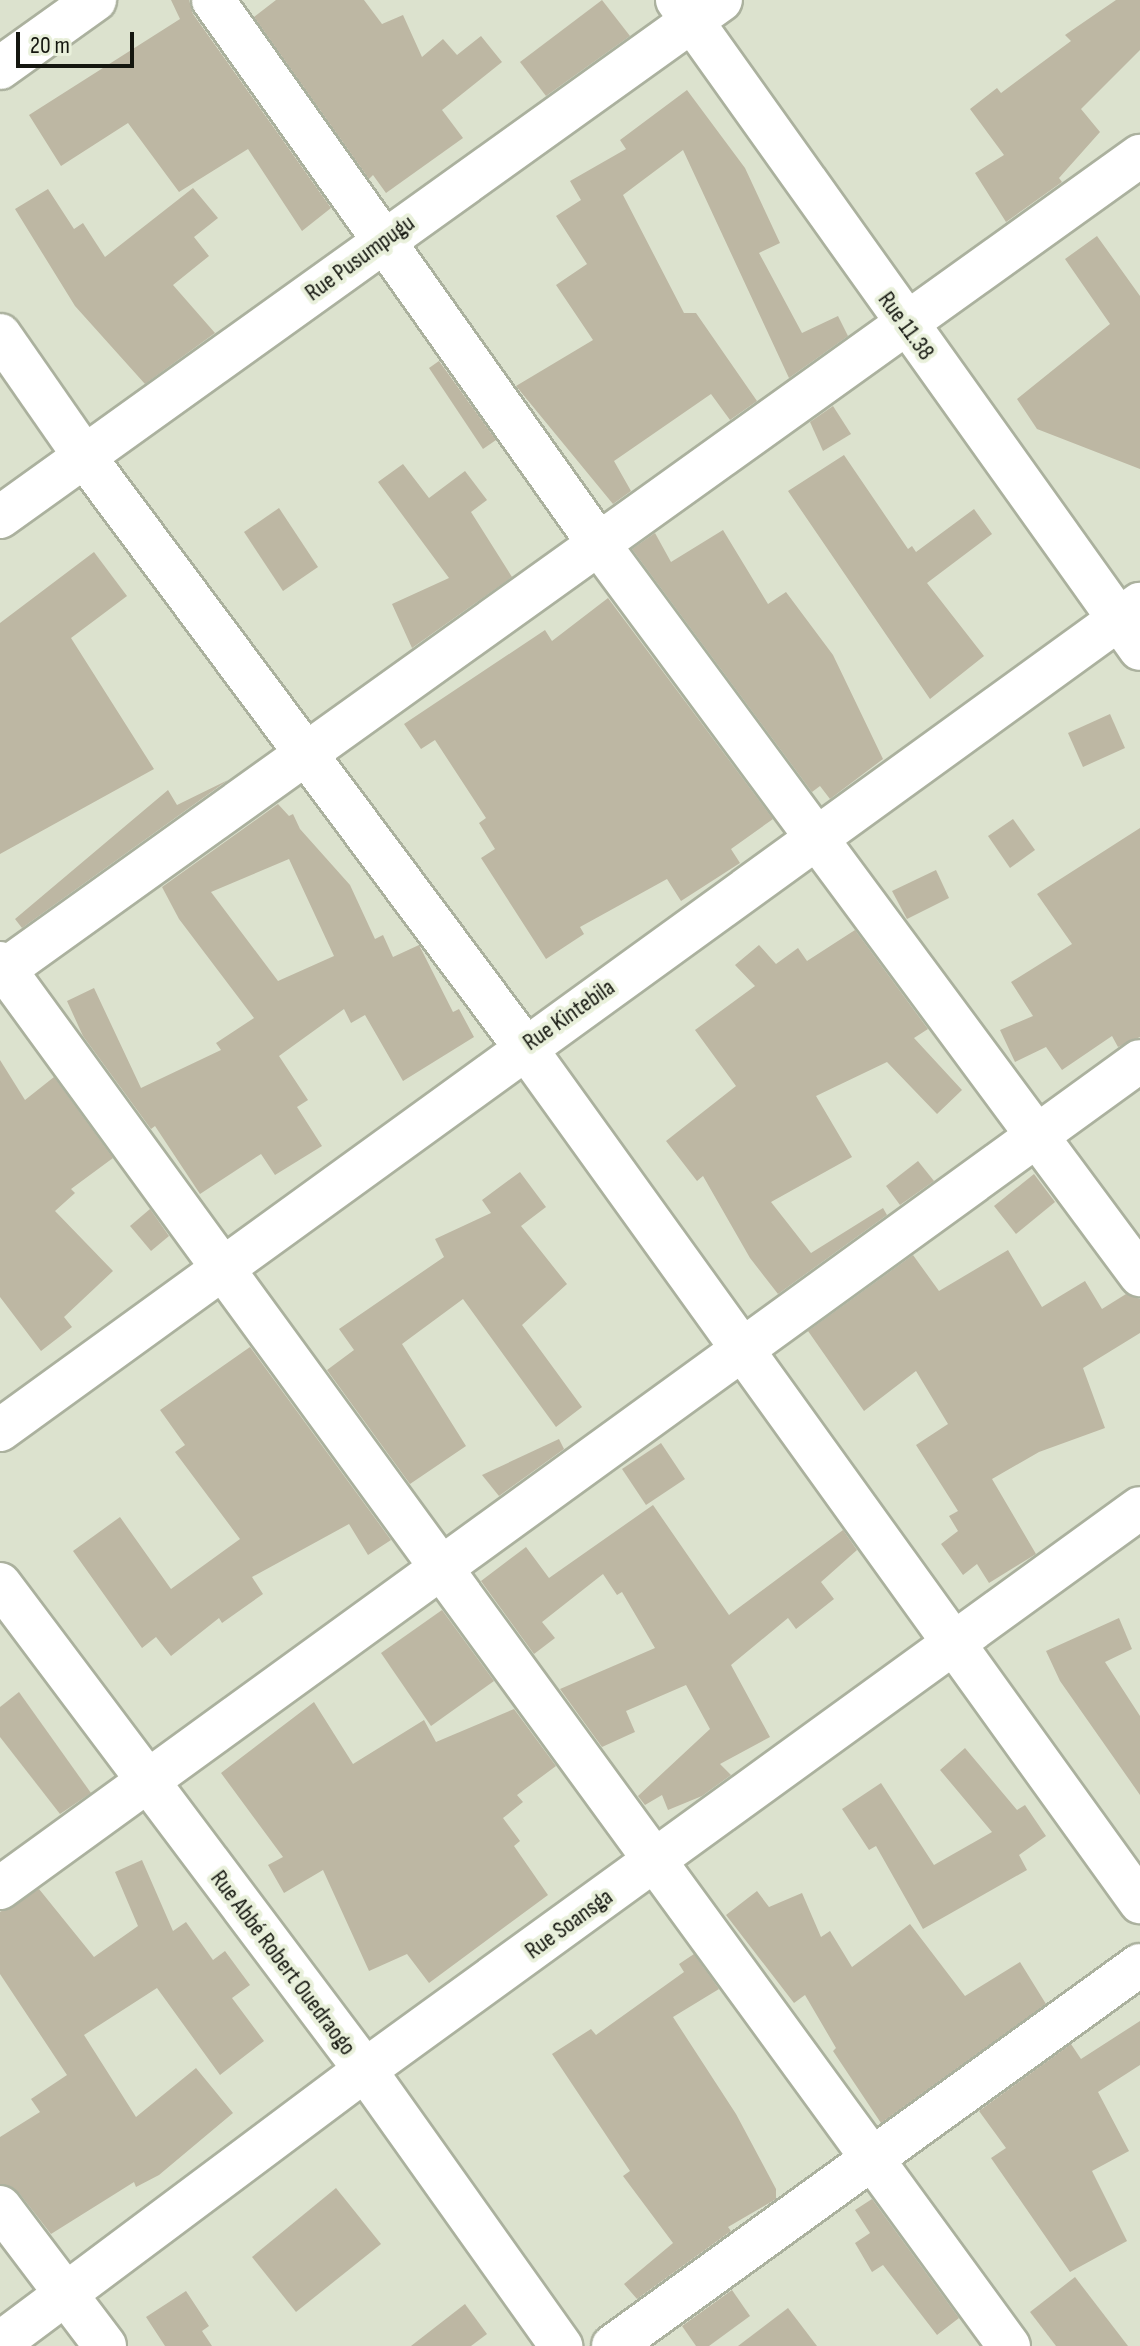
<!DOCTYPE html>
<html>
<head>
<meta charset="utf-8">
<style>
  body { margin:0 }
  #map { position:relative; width:1140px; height:2346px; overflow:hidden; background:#dce2ce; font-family:"Sofia Sans Condensed",sans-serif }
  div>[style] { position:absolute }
  .building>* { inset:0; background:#bdb7a3 }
  .roads { filter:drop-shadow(2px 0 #abb19e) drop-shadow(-2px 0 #abb19e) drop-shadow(0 2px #abb19e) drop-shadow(0 -2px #abb19e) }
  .minor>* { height:42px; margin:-21px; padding:0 21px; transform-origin:21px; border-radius:21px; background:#fff }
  span { translate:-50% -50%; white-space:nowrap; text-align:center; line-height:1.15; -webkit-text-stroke:8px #e9f0db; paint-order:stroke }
  .street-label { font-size:24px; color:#14160f }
  .scale { position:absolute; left:16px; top:32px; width:118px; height:36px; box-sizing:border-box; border:4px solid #14160f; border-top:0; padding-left:10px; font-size:24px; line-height:28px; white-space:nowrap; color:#14160f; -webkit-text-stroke:6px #e9f0db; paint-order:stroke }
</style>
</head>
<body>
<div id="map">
  <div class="building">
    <i style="clip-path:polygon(171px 0,189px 0,193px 14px,331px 208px,302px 231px,248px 149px,179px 192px,128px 123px,61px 166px,29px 115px,180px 19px)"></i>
    <i style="clip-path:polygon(276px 0,364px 0,382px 24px,403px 15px,422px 57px,443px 39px,457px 55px,481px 36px,502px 62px,442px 110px,463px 138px,386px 193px,373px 175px,369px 179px,254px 17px)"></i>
    <i style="clip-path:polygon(602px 0,630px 36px,546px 96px,520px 62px)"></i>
    <i style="clip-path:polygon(1116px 0,1140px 0,1140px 50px,1081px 109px,1100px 132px,1059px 178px,1062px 182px,1006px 222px,975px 173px,1004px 155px,970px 109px,997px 88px,1001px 93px,1071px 41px,1065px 35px)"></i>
    <i style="clip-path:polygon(687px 90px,745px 168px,780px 243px,759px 253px,802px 333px,838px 316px,848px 336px,789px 378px,683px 150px,623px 195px,684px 313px,696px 313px,757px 401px,730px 420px,711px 394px,614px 461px,631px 491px,613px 504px,516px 386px,593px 340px,556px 285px,587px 264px,556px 216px,581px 200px,570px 181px,626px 149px,620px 140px)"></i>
    <i style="clip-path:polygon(193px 188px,218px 218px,194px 237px,209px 256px,173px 285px,215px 333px,145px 384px,75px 306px,15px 209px,48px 189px,74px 229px,83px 223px,105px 257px)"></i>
    <i style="clip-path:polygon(1097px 236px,1140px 296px,1140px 469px,1037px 429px,1017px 399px,1110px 324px,1065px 259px)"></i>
    <i style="clip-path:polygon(439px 361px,496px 440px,483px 449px,429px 368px)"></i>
    <i style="clip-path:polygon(833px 406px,851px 434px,823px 451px,810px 422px)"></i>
    <i style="clip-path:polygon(844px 455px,908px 549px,912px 546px,916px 552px,974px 509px,992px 534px,927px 583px,984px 656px,930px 699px,788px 491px)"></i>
    <i style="clip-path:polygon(403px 464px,429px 498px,465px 471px,487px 500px,471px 512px,512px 577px,412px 648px,392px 604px,449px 578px,378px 482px)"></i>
    <i style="clip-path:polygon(279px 508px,318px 567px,283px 591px,244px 532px)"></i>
    <i style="clip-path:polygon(723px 530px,768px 604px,786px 592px,833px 655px,883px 759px,830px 799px,820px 786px,812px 792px,632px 549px,655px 533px,671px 562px)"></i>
    <i style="clip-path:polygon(94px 552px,127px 596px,71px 638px,154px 769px,0 854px,0 623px)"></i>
    <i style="clip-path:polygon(608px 598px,773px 819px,731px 849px,740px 863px,681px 901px,667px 879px,580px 927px,584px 934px,546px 959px,481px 858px,495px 849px,479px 823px,486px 818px,435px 740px,421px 749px,404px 724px,545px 630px,552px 641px)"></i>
    <i style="clip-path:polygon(1110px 714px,1125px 748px,1083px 767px,1068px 733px)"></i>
    <i style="clip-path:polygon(228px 780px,22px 928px,15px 919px,168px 790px,177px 805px)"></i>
    <i style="clip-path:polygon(evenodd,278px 804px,289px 816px,293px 814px,300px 829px,350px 885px,375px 939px,383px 935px,393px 957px,419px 945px,453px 1012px,459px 1009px,474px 1037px,403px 1081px,365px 1015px,351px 1023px,344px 1009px,279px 1056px,308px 1100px,297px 1107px,322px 1146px,275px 1175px,261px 1154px,200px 1194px,155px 1126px,151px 1129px,83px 1036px,67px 1001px,94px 988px,141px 1088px,221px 1050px,216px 1043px,254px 1018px,179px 919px,162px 887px,278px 804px,289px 859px,334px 956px,278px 981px,211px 892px,289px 859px)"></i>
    <i style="clip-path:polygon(1013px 819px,1035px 850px,1010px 868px,988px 836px)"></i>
    <i style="clip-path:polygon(1140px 828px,1140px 1037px,1118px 1047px,1112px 1036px,1062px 1070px,1046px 1047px,1015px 1062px,1000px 1030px,1033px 1016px,1011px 982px,1072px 944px,1037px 894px)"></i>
    <i style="clip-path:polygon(936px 870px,949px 898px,907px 919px,892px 891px)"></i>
    <i style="clip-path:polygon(855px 930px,928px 1029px,914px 1038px,962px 1090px,937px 1114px,887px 1062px,816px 1096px,852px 1157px,771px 1202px,811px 1253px,883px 1208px,887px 1215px,778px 1294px,750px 1258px,703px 1176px,697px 1181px,666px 1141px,736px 1086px,695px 1030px,755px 986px,735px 965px,759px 945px,776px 964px,798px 948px,807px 961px)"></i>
    <i style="clip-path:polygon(0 1060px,25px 1100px,54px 1077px,113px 1158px,71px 1189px,75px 1193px,55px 1211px,113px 1271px,64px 1317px,72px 1327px,41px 1351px,0 1297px)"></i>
    <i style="clip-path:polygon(918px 1161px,934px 1181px,900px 1205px,886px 1186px)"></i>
    <i style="clip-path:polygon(520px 1172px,546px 1207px,521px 1226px,567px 1284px,522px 1325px,582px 1407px,556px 1427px,463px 1299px,402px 1344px,466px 1446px,410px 1484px,327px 1370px,354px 1350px,339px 1329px,444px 1257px,435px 1239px,491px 1213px,482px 1200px)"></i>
    <i style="clip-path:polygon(1034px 1174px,1055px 1202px,1016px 1234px,994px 1206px)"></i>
    <i style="clip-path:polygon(150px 1209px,169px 1236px,151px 1251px,130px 1226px)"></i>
    <i style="clip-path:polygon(1008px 1250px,1042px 1307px,1085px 1281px,1102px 1309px,1126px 1294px,1140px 1299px,1140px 1333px,1083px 1368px,1105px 1428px,1039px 1452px,992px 1479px,1036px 1554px,989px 1583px,977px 1564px,963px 1575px,941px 1544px,958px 1531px,949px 1516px,958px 1511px,916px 1445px,948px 1424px,916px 1371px,864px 1411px,808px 1331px,913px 1255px,939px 1291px)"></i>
    <i style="clip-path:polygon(250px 1347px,391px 1540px,368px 1555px,349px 1524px,252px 1577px,263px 1594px,222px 1623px,219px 1618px,171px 1656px,156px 1637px,142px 1648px,73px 1551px,120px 1517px,171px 1589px,240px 1539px,175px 1452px,185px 1445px,160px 1410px)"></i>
    <i style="clip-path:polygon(559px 1439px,564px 1449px,499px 1496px,482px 1475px)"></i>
    <i style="clip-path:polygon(661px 1443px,685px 1479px,646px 1505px,622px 1469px)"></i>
    <i style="clip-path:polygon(653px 1505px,729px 1615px,843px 1530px,857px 1550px,821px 1582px,834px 1599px,796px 1629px,788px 1618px,731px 1665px,770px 1737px,720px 1764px,731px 1775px,702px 1796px,668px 1810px,662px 1795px,645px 1805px,638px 1796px,710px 1729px,686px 1685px,626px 1711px,635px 1732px,602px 1747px,560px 1689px,655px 1648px,622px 1592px,617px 1595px,603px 1574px,542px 1622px,555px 1638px,534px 1654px,481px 1581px,526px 1547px,549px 1578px)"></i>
    <i style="clip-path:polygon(442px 1610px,494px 1681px,431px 1726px,381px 1653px)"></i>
    <i style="clip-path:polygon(1119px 1618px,1132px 1649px,1105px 1662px,1140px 1716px,1140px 1795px,1060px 1681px,1046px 1651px)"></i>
    <i style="clip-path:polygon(19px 1692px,91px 1793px,60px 1814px,0 1737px,0 1707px)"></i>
    <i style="clip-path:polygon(314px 1702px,353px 1764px,424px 1720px,436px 1742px,514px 1709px,556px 1766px,517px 1795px,523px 1802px,503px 1818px,520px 1841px,514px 1846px,548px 1895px,429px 1983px,407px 1954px,369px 1971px,323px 1870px,284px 1893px,268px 1865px,283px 1857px,221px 1773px)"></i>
    <i style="clip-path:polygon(965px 1748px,1017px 1810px,1025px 1805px,1046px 1836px,1019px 1855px,1027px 1870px,923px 1929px,876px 1846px,869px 1850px,842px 1809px,881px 1783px,934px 1865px,992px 1832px,940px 1770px)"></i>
    <i style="clip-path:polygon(142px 1860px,173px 1931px,186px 1922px,213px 1960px,225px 1951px,250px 1985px,232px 1998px,264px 2041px,220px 2075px,157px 1988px,84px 2035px,136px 2117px,196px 2068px,233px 2113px,159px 2175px,136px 2187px,134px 2182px,51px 2234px,19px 2193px,0 2184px,0 2137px,40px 2112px,31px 2099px,67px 2075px,0 1974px,0 1912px,39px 1889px,94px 1957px,138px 1926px,115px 1872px)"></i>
    <i style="clip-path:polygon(757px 1891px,769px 1907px,802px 1893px,821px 1937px,830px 1931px,852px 1967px,910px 1924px,965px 1996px,1020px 1962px,1046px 2004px,881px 2123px,833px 2051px,836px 2048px,805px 1995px,794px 2003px,726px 1915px)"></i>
    <i style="clip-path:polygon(694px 1954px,719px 1989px,673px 2017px,736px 2114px,776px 2189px,776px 2199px,728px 2227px,731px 2231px,637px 2299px,624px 2284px,673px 2243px,623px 2176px,630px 2171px,552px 2054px,591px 2029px,596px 2035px,684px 1972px,679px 1964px)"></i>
    <i style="clip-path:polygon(1140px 2021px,1140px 2065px,1098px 2092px,1129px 2151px,1092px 2171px,1127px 2241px,1070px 2272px,991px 2158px,1006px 2148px,979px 2111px,1071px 2044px,1081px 2059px)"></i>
    <i style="clip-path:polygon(336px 2188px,381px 2244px,296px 2312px,252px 2257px)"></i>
    <i style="clip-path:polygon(872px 2199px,959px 2318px,937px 2335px,883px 2265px,872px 2272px,855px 2243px,870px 2233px,855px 2210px)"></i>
    <i style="clip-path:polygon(1075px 2277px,1128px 2346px,1056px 2346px,1030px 2312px)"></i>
    <i style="clip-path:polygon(732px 2290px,750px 2316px,709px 2346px,696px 2346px,682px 2326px)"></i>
    <i style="clip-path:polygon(186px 2291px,209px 2326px,202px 2331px,212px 2346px,165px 2346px,146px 2317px)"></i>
    <i style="clip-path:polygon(465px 2304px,487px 2334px,471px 2346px,411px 2346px)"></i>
    <i style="clip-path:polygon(788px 2308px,817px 2346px,738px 2346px)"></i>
  </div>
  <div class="roads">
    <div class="minor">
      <i style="left:213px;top:0;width:666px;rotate:54.66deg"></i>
      <i style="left:598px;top:543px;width:911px;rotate:53.48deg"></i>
      <i style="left:677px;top:0;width:797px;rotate:54.5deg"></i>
      <i style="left:0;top:68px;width:117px;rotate:-35.6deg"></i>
      <i style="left:0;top:335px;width:147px;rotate:55.2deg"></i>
      <i style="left:84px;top:456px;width:736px;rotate:53.29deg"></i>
      <i style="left:524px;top:1046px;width:1055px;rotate:54.26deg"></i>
      <i style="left:0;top:517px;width:887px;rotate:-35.64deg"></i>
      <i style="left:0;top:963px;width:1712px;rotate:53.89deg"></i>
      <i style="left:0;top:973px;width:1403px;rotate:-35.63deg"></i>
      <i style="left:0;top:1430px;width:1408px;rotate:-35.93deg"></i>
      <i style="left:0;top:1584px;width:608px;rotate:53.09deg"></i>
      <i style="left:365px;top:2070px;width:339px;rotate:54.6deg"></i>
      <i style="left:0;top:1888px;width:1408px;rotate:-35.96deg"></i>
      <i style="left:0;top:2207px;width:174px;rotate:52.9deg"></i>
      <i style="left:0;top:2343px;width:456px;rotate:-36.8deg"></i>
      <i style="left:365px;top:2070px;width:957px;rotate:-35.95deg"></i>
      <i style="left:613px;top:2346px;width:650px;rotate:-35.87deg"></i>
    </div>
  </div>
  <div class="street-label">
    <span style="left:360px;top:258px;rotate:-36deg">Rue Pusumpugu</span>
    <span style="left:906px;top:326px;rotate:54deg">Rue 11.38</span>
    <span style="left:569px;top:1015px;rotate:-35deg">Rue Kintebila</span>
    <span style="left:569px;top:1924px;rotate:-36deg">Rue Soansga</span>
    <span style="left:283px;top:1963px;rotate:53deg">Rue Abbé Robert Ouedraogo</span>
  </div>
  <div class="scale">20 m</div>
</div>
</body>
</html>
